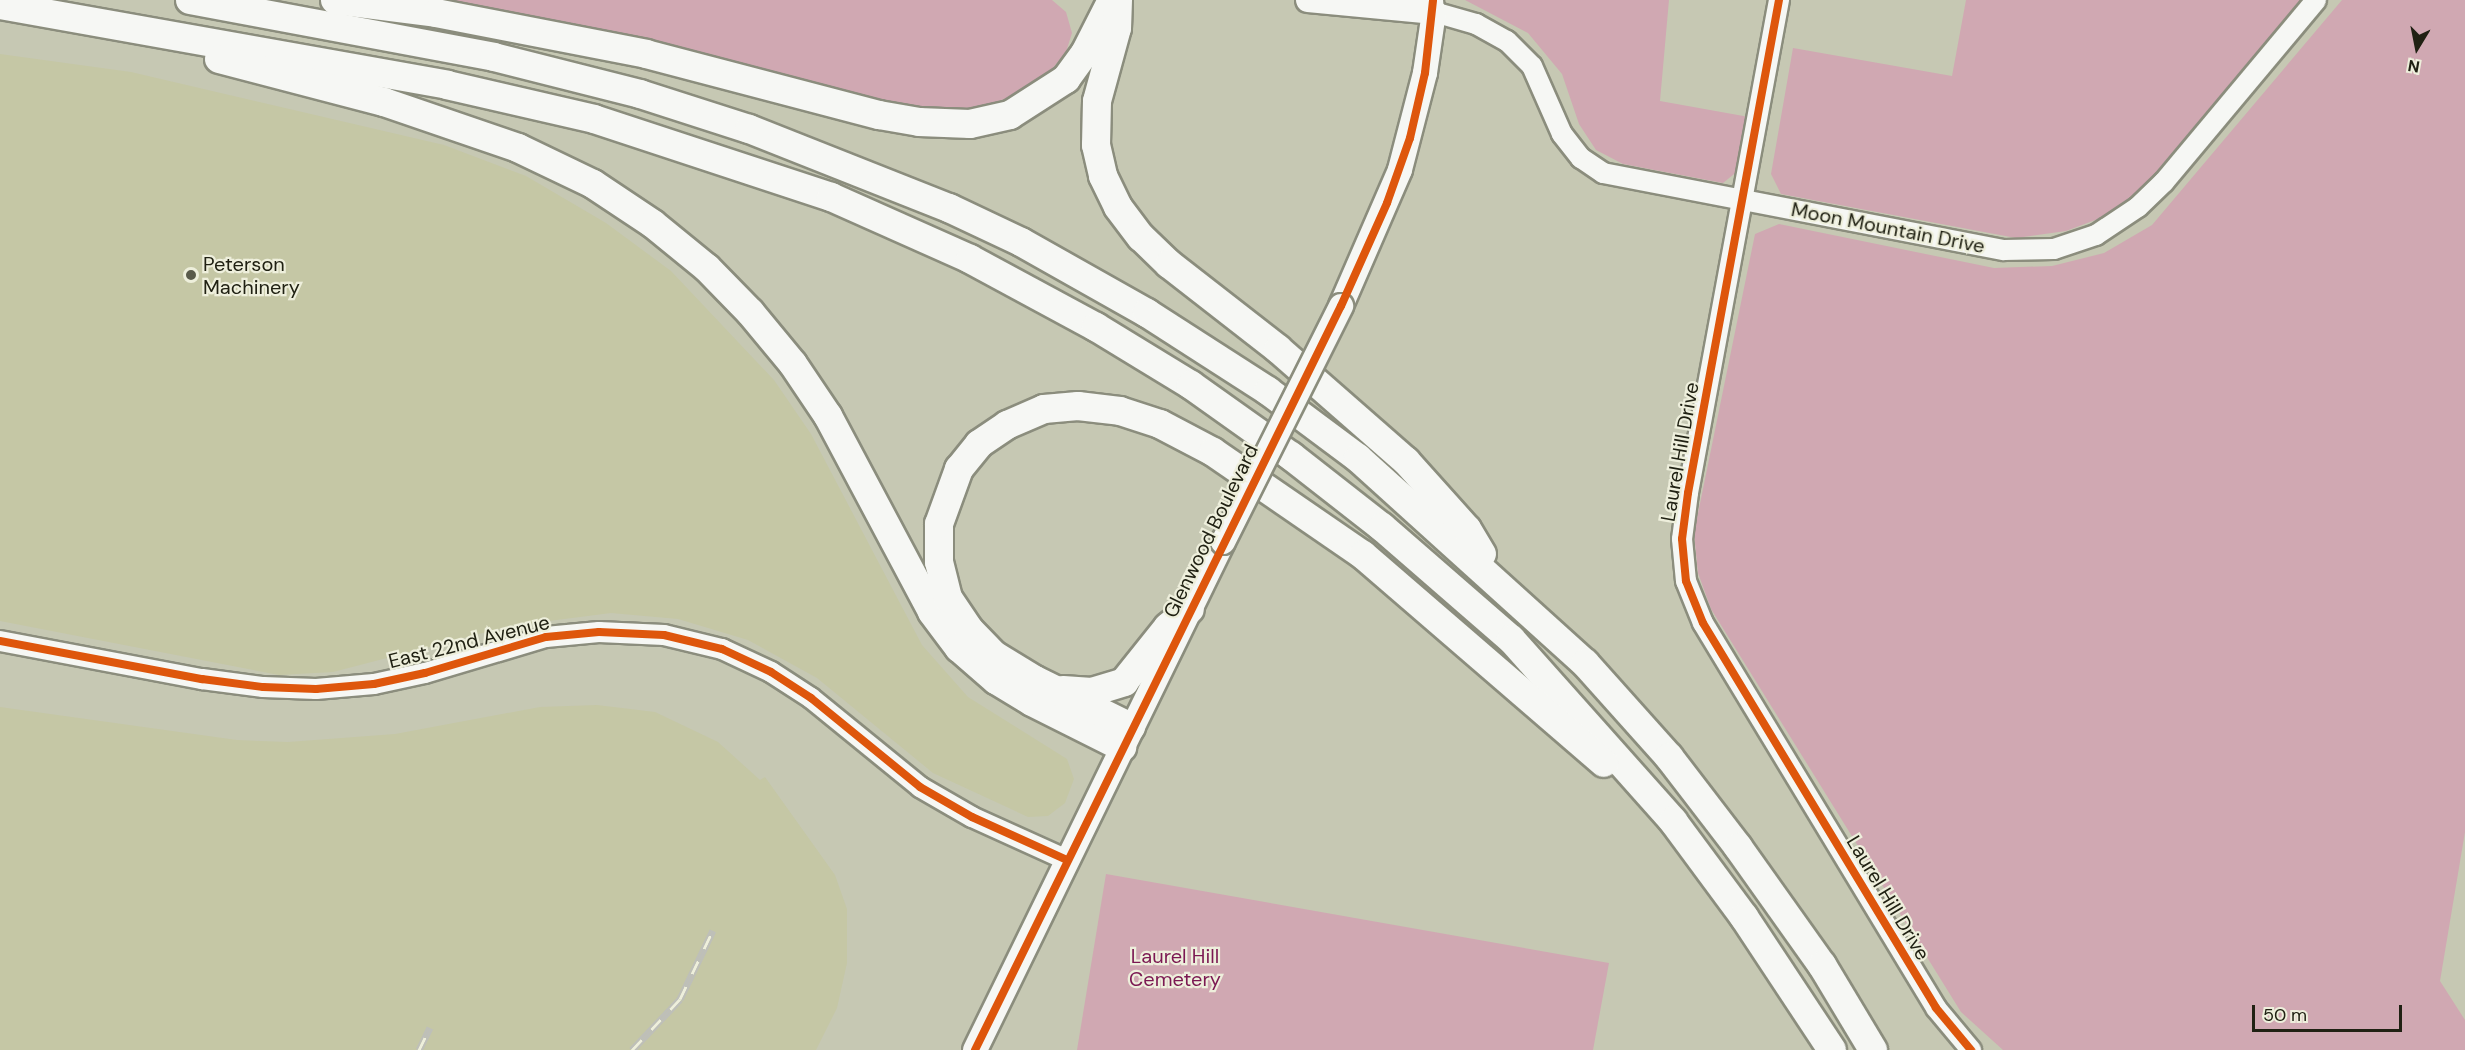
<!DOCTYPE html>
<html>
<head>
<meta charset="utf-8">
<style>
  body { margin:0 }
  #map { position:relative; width:2465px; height:1050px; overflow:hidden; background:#c6c8b3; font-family:"DM Sans",sans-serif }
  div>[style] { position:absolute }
  .built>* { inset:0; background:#c5c7a5 }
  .green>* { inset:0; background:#d0a8b2 }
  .roads { filter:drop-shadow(2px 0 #8b8d7d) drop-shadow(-2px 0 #8b8d7d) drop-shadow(0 2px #8b8d7d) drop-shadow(0 -2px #8b8d7d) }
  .minor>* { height:20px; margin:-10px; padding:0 10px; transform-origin:10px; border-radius:10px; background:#f6f7f4 }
  .major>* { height:24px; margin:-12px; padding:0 12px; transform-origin:12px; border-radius:12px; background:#f6f7f4 }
  .highway>* { height:28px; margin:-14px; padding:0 14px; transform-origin:14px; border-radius:14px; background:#f6f7f4 }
  .rail>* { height:7px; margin-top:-3.5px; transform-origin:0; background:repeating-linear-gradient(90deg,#eeefdc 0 14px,#bebfb9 0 28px); box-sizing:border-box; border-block:2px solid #bebfb9 }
  .bridges { filter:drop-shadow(2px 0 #8b8d7d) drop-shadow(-2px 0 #8b8d7d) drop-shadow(0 2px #8b8d7d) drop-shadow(0 -2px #8b8d7d) }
  .major-bridge>* { height:24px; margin:-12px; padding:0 12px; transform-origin:12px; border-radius:12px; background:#f6f7f4 }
  .cycleway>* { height:8px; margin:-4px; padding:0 4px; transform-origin:4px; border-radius:4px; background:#de560c }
  .dots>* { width:16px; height:16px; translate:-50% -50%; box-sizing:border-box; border:3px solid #eeefdc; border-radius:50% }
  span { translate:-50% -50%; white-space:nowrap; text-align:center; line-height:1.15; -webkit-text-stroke:4.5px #eeefdc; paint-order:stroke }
  .street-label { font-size:20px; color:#202113 }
  .poi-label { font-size:20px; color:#202113 }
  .left { translate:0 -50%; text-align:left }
  .park-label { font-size:20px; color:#7b1852 }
  .north { position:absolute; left:2387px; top:18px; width:60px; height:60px; -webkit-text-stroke:4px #eeefdc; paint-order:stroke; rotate:190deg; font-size:16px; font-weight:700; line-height:24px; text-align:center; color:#202113 }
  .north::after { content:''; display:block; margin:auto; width:21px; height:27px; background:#202113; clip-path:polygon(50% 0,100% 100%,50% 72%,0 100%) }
  .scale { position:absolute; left:2252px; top:1005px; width:150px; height:27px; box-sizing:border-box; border:3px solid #202113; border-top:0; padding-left:8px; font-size:18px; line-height:21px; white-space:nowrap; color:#202113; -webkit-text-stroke:4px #eeefdc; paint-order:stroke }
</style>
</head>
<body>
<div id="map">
  <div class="built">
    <i style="clip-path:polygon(0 54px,131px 72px,444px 145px,526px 176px,606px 223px,671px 271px,774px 380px,811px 434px,922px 645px,968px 697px,1067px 759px,1074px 779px,1065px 803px,1048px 816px,1028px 817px,933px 773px,817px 678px,748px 640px,678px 619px,611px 613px,510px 626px,333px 672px,279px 675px,0 621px)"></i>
    <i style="clip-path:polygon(597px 705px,655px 712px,718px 742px,760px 780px,765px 777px,835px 875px,847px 909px,847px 963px,837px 1008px,816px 1050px,0 1050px,0 707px,237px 740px,288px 742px,395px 734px,540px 707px)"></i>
  </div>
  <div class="green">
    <i style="clip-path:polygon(432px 0,1052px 0,1066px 12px,1072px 33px,1066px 52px,1047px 75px,1015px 96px,975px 108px,932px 109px,878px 99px,656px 43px)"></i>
    <i style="clip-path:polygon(1465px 0,1669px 0,1660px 101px,1749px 117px,1739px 170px,1723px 183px,1623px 164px,1596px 150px,1579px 124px,1562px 74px,1528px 33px)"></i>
    <i style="clip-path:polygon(1966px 0,2301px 0,2147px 183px,2114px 213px,2066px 231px,2016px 238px,1781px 194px,1771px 174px,1793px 48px,1952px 76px)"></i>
    <i style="clip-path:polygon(2342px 0,2465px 0,2465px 832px,2440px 981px,2465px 1020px,2465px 1050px,2003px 1050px,1961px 1012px,1711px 609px,1698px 573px,1694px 533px,1755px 234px,1779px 224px,1994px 268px,2052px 266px,2104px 253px,2152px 225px)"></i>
    <i style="clip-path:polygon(1106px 874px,1609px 963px,1593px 1050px,1077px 1050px)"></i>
  </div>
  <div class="roads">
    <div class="minor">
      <i style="left:1433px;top:0;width:12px;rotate:85deg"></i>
      <i style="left:1434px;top:12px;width:44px;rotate:15.9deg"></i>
      <i style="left:1476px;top:24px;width:35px;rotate:29deg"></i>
      <i style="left:1507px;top:41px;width:35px;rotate:45deg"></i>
      <i style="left:1532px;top:66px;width:74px;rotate:66.2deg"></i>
      <i style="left:1562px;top:134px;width:31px;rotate:52deg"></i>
      <i style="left:1581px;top:158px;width:27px;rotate:34deg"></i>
      <i style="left:1603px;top:173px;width:408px;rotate:10.9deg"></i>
      <i style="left:2004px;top:250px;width:50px;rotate:-1.1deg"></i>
      <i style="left:2054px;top:249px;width:44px;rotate:-18.4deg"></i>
      <i style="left:2096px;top:235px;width:50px;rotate:-33.7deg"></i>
      <i style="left:2138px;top:207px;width:36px;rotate:-44deg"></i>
      <i style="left:2164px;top:182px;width:237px;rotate:-50.1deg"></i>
      <i style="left:1779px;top:0;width:501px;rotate:100.46deg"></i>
      <i style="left:1688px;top:493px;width:46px;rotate:97.4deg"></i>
      <i style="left:1682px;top:539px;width:42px;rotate:84.6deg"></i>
      <i style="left:1686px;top:581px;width:45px;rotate:68deg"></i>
      <i style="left:1703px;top:623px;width:450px;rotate:58.8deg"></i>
      <i style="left:1936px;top:1008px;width:55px;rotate:50.2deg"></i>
      <i style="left:0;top:641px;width:206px;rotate:10.7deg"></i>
      <i style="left:202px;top:679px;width:62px;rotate:7.5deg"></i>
      <i style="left:263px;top:687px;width:53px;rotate:2.2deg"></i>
      <i style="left:316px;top:689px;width:58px;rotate:-4.9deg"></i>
      <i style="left:374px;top:684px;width:52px;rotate:-12.2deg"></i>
      <i style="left:425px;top:673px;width:126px;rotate:-16.6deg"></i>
      <i style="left:546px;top:637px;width:53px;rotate:-5.4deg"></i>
      <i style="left:599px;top:632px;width:65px;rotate:2.6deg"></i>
      <i style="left:664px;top:635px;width:60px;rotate:13.6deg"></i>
      <i style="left:722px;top:649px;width:54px;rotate:25.1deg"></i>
      <i style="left:771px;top:672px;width:48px;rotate:33deg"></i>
      <i style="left:811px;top:698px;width:141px;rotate:39.2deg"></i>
      <i style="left:920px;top:787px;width:60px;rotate:30deg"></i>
      <i style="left:972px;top:817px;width:104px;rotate:24.4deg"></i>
    </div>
    <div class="major">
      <i style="left:1308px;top:0;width:127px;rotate:5.4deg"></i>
      <i style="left:1434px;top:12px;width:62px;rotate:98.4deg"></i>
      <i style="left:1425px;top:73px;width:100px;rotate:104.5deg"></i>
      <i style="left:1400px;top:170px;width:148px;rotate:113.5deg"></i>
      <i style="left:975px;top:1050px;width:565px;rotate:-63.98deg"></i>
    </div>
    <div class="highway">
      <i style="left:190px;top:0;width:309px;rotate:10.6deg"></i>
      <i style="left:494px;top:57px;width:151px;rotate:14.2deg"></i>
      <i style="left:640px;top:94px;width:114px;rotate:17.8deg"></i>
      <i style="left:749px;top:129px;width:215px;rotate:21.6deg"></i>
      <i style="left:949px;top:208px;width:80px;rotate:25.3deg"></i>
      <i style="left:1021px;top:242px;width:145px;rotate:29.4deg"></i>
      <i style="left:1147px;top:313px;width:144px;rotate:32.8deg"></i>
      <i style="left:1268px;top:391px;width:112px;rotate:36.7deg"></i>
      <i style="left:1358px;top:458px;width:306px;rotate:42.1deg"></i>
      <i style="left:1585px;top:663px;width:126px;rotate:48.2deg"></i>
      <i style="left:1669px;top:757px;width:113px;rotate:52.5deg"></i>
      <i style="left:1738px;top:847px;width:145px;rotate:54.6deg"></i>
      <i style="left:1822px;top:965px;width:99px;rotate:59deg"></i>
      <i style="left:335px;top:0;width:102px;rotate:7.3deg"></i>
      <i style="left:436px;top:13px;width:214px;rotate:11deg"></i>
      <i style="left:646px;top:54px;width:241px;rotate:14.7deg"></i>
      <i style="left:879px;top:115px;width:41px;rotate:9.9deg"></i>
      <i style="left:919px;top:122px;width:51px;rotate:2.2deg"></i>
      <i style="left:970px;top:124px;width:41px;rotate:-12.7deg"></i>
      <i style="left:1010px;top:115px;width:67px;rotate:-32.7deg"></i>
      <i style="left:1066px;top:79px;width:32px;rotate:-54deg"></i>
      <i style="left:1085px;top:53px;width:59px;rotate:-63deg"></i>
      <i style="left:1118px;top:0;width:28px;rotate:92deg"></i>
      <i style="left:1117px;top:28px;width:76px;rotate:105.3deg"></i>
      <i style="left:1097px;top:101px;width:44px;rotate:91.3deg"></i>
      <i style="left:1096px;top:145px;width:32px;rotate:77deg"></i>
      <i style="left:1103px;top:176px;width:34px;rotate:64deg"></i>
      <i style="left:1118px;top:207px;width:38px;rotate:53deg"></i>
      <i style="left:1141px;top:237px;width:39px;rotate:44deg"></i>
      <i style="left:1169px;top:264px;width:138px;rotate:37.9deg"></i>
      <i style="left:1278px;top:349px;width:170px;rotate:41.2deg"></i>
      <i style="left:1406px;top:461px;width:91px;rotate:48.1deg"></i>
      <i style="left:1467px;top:529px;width:29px;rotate:59deg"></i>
      <i style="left:0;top:5px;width:454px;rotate:10.1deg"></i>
      <i style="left:447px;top:85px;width:151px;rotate:13deg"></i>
      <i style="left:594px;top:119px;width:250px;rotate:18.2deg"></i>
      <i style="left:831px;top:197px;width:152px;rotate:24deg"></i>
      <i style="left:970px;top:259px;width:143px;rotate:28.4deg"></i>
      <i style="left:1096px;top:327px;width:111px;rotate:31.4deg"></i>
      <i style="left:1191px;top:385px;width:123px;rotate:35.4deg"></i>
      <i style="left:1291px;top:456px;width:115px;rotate:38deg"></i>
      <i style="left:1382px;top:527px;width:171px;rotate:41deg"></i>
      <i style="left:1511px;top:639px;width:244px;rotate:48.3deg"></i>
      <i style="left:1673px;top:821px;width:119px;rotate:53.5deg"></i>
      <i style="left:1744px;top:917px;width:159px;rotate:56.5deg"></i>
      <i style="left:219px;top:59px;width:171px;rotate:14.6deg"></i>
      <i style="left:384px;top:102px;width:142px;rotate:18.9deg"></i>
      <i style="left:518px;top:148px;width:83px;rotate:25.6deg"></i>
      <i style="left:593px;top:184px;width:72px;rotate:33.7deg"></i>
      <i style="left:653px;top:224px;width:70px;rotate:39.2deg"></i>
      <i style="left:707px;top:268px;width:62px;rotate:45.7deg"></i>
      <i style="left:750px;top:312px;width:67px;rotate:50.4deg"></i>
      <i style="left:793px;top:364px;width:63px;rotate:56.1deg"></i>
      <i style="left:828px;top:416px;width:222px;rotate:62deg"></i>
      <i style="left:932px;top:612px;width:45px;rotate:53.1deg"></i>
      <i style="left:959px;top:648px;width:49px;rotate:40.9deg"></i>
      <i style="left:996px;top:680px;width:42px;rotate:31.4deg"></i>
      <i style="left:1032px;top:702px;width:101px;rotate:26.6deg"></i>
      <i style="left:1063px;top:690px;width:29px;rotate:4deg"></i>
      <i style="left:1092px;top:692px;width:34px;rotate:-17deg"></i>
      <i style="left:1124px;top:682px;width:70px;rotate:-51.3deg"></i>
      <i style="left:1168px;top:627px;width:28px;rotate:-39deg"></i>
      <i style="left:1131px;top:727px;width:107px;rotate:-153.9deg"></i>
      <i style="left:1035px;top:680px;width:48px;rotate:-148.6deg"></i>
      <i style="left:994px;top:655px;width:36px;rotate:-134deg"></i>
      <i style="left:969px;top:629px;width:37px;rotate:-124deg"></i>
      <i style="left:948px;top:598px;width:37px;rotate:-104deg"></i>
      <i style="left:939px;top:562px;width:38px;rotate:-90deg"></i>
      <i style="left:939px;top:524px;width:59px;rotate:-70deg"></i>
      <i style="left:959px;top:469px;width:32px;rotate:-51deg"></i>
      <i style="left:979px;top:444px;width:34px;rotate:-34deg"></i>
      <i style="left:1007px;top:425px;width:40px;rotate:-23.4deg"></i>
      <i style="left:1044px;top:409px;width:34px;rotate:-5deg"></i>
      <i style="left:1078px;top:406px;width:42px;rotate:6.8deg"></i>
      <i style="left:1120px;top:411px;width:42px;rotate:18deg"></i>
      <i style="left:1160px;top:424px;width:60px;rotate:27.8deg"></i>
      <i style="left:1213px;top:452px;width:182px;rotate:34.5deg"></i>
      <i style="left:1363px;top:555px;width:318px;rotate:40.8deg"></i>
    </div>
  </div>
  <div class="rail">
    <i style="left:419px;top:1050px;width:25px;rotate:-64deg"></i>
    <i style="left:632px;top:1050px;width:70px;rotate:-46.7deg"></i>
    <i style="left:680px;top:999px;width:76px;rotate:-64.4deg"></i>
  </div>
  <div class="bridges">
    <div class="major-bridge">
      <i style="left:1223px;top:542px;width:264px;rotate:-63.4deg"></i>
    </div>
  </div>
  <div class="cycleway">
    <i style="left:1779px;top:0;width:501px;rotate:100.46deg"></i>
    <i style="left:1688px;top:493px;width:46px;rotate:97.4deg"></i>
    <i style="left:1682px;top:539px;width:42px;rotate:84.6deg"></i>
    <i style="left:1686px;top:581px;width:45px;rotate:68deg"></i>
    <i style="left:1703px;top:623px;width:450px;rotate:58.8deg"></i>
    <i style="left:1936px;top:1008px;width:55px;rotate:50.2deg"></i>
    <i style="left:0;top:641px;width:206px;rotate:10.7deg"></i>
    <i style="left:202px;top:679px;width:62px;rotate:7.5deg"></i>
    <i style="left:263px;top:687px;width:53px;rotate:2.2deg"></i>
    <i style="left:316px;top:689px;width:58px;rotate:-4.9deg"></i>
    <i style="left:374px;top:684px;width:52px;rotate:-12.2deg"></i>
    <i style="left:425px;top:673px;width:126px;rotate:-16.6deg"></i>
    <i style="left:546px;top:637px;width:53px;rotate:-5.4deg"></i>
    <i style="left:599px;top:632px;width:65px;rotate:2.6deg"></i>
    <i style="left:664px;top:635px;width:60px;rotate:13.6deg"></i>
    <i style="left:722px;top:649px;width:54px;rotate:25.1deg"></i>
    <i style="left:771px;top:672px;width:48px;rotate:33deg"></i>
    <i style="left:811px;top:698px;width:141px;rotate:39.2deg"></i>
    <i style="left:920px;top:787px;width:60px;rotate:30deg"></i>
    <i style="left:972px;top:817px;width:104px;rotate:24.4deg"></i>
    <i style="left:975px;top:1050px;width:829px;rotate:-63.81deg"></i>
    <i style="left:1341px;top:306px;width:113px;rotate:-65.9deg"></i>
    <i style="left:1387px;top:203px;width:69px;rotate:-70.5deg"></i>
    <i style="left:1410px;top:138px;width:67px;rotate:-77deg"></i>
    <i style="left:1425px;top:73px;width:73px;rotate:-83.7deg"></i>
  </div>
  <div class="dots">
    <i style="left:191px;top:275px;background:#5a5b4b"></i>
  </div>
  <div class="street-label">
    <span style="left:1888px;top:228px;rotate:11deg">Moon Mountain Drive</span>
    <span style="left:1680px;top:452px;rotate:-80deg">Laurel Hill Drive</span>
    <span style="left:1211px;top:531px;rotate:-64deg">Glenwood Boulevard</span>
    <span style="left:469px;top:642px;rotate:-14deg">East 22nd Avenue</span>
    <span style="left:1888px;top:898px;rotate:59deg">Laurel Hill Drive</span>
  </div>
  <div class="poi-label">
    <span class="left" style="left:203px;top:276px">Peterson<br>Machinery</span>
  </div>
  <div class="park-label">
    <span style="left:1175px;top:968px">Laurel Hill<br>Cemetery</span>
  </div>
  <div class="north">N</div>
  <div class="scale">50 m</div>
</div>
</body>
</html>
